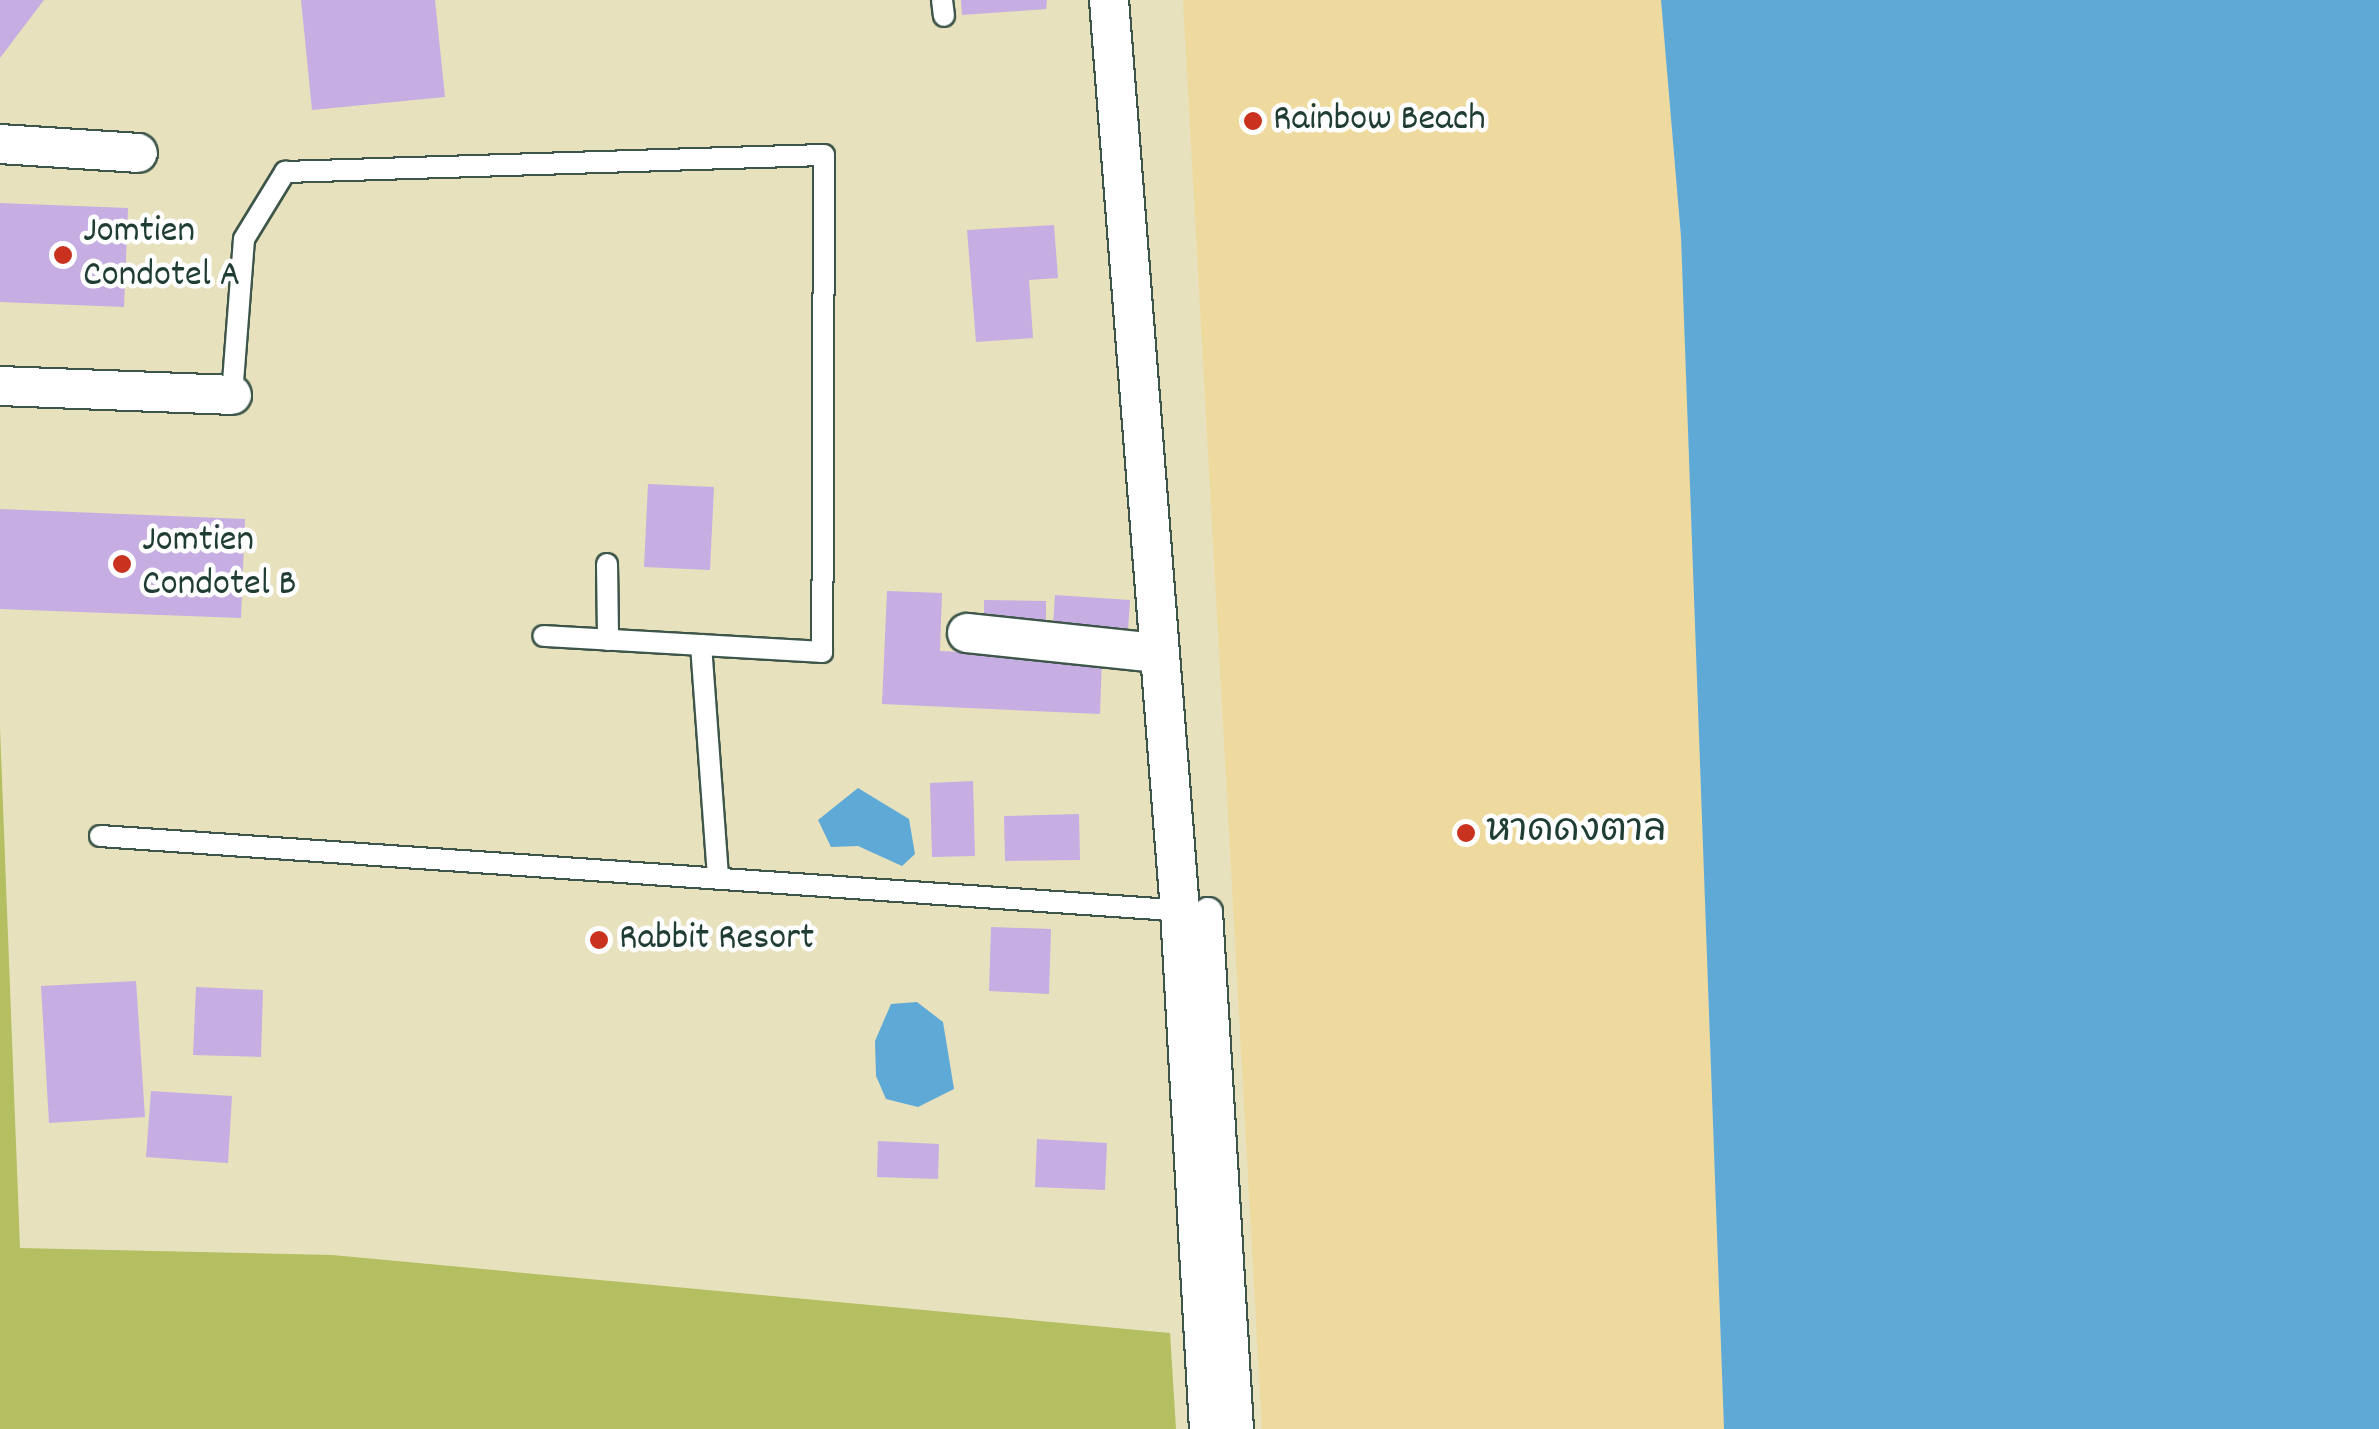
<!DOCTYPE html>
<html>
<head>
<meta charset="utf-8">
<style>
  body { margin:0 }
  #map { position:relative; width:2379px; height:1429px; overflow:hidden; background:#e7e1bd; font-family:Dekko,"Playpen Sans Thai",sans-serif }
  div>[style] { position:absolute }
  .green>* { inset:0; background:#b3bf61 }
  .sand>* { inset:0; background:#eeda9e }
  .water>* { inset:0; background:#5fa9d7 }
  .building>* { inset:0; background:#c6aee3 }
  .roads { filter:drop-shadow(2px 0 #3d5649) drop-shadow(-2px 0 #3d5649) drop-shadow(0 2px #3d5649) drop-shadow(0 -2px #3d5649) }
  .service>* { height:20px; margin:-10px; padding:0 10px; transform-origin:10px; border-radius:10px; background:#fff }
  .pedestrian>* { height:28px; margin:-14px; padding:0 14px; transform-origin:14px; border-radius:14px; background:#fff }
  .minor>* { height:38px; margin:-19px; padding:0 19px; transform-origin:19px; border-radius:19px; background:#fff }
  .dots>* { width:28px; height:28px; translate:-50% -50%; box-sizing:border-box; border:5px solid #fff; border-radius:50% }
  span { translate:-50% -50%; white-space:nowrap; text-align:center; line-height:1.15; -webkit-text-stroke:9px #fff; paint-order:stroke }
  .poi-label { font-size:38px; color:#1f3d34 }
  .left { translate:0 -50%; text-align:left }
</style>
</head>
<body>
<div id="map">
  <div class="green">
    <i style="clip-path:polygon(0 728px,20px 1248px,332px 1255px,1170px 1333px,1176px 1429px,0 1429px)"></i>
  </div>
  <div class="sand">
    <i style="clip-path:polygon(1183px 0,1661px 0,1681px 237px,1724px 1429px,1262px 1429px)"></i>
  </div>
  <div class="water">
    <i style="clip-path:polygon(1661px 0,2379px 0,2379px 1429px,1724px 1429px,1681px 237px)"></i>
    <i style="clip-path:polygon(858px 788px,909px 819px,915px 854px,902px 866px,858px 846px,831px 847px,818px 820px)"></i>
    <i style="clip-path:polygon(917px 1002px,943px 1022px,954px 1089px,918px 1107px,886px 1099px,876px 1076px,875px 1041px,891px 1004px)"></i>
  </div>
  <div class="building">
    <i style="clip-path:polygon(0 0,44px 0,0 58px)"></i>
    <i style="clip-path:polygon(301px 0,435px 0,445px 97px,312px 110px)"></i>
    <i style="clip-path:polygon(961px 0,1047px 0,1046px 9px,962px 15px)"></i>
    <i style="clip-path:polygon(0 203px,128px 208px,124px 307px,0 302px)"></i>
    <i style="clip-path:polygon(1054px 225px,1058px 278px,1029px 280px,1033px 338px,976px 342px,967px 230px)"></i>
    <i style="clip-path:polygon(648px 484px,714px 487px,710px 570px,644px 567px)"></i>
    <i style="clip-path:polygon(0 509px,245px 519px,241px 618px,0 609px)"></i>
    <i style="clip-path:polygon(887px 591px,942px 593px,940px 651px,1102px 658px,1100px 714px,882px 704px)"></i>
    <i style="clip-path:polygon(1055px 595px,1130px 600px,1127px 646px,1052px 640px)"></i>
    <i style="clip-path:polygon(984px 600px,1046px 601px,1046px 629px,984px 628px)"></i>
    <i style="clip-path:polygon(973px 781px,975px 856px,932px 857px,930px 783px)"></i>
    <i style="clip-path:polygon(1079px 814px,1080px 860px,1005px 861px,1004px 816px)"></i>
    <i style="clip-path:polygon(991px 927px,1051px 929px,1049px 994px,989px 991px)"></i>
    <i style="clip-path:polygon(136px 981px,145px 1117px,49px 1123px,41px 986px)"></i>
    <i style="clip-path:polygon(196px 987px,263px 990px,261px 1057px,193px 1055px)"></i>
    <i style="clip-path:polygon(151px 1091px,232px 1096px,228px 1163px,146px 1157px)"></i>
    <i style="clip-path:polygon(1037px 1139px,1107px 1143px,1105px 1190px,1035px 1187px)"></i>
    <i style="clip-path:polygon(878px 1141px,939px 1144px,938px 1179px,877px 1177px)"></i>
  </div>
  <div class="roads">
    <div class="service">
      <i style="left:942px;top:0;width:16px;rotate:83deg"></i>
      <i style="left:232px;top:395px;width:156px;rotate:-85.6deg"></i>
      <i style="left:244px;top:239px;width:79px;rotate:-58.5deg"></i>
      <i style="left:285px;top:172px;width:539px;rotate:-1.81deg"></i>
      <i style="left:824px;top:155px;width:497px;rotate:90.2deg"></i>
      <i style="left:822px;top:652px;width:279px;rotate:-176.7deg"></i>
      <i style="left:607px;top:564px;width:76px;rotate:89.2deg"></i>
      <i style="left:701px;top:645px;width:234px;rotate:85.8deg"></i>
      <i style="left:100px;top:836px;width:1089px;rotate:3.95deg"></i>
    </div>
    <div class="pedestrian">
      <i style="left:1208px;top:912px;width:518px;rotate:86.57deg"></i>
    </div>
    <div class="minor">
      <i style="left:1109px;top:0;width:913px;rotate:85.54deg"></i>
      <i style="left:1180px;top:910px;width:520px;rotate:86.8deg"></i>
      <i style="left:0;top:144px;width:138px;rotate:3.7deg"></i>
      <i style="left:0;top:386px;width:232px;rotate:2.2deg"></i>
      <i style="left:967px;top:633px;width:192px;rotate:6deg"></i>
    </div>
  </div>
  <div class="dots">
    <i style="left:1253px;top:121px;background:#c8321e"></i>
    <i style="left:63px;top:255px;background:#c8321e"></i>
    <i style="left:122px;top:564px;background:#c8321e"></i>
    <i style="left:1466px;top:833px;background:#c8321e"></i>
    <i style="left:599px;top:940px;background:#c8321e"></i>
  </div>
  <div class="poi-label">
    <span class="left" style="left:1273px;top:121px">Rainbow Beach</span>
    <span class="left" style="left:83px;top:255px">Jomtien<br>Condotel A</span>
    <span class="left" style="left:142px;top:564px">Jomtien<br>Condotel B</span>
    <span class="left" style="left:1486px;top:833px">หาดดงตาล</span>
    <span class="left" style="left:619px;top:940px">Rabbit Resort</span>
  </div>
</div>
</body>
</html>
